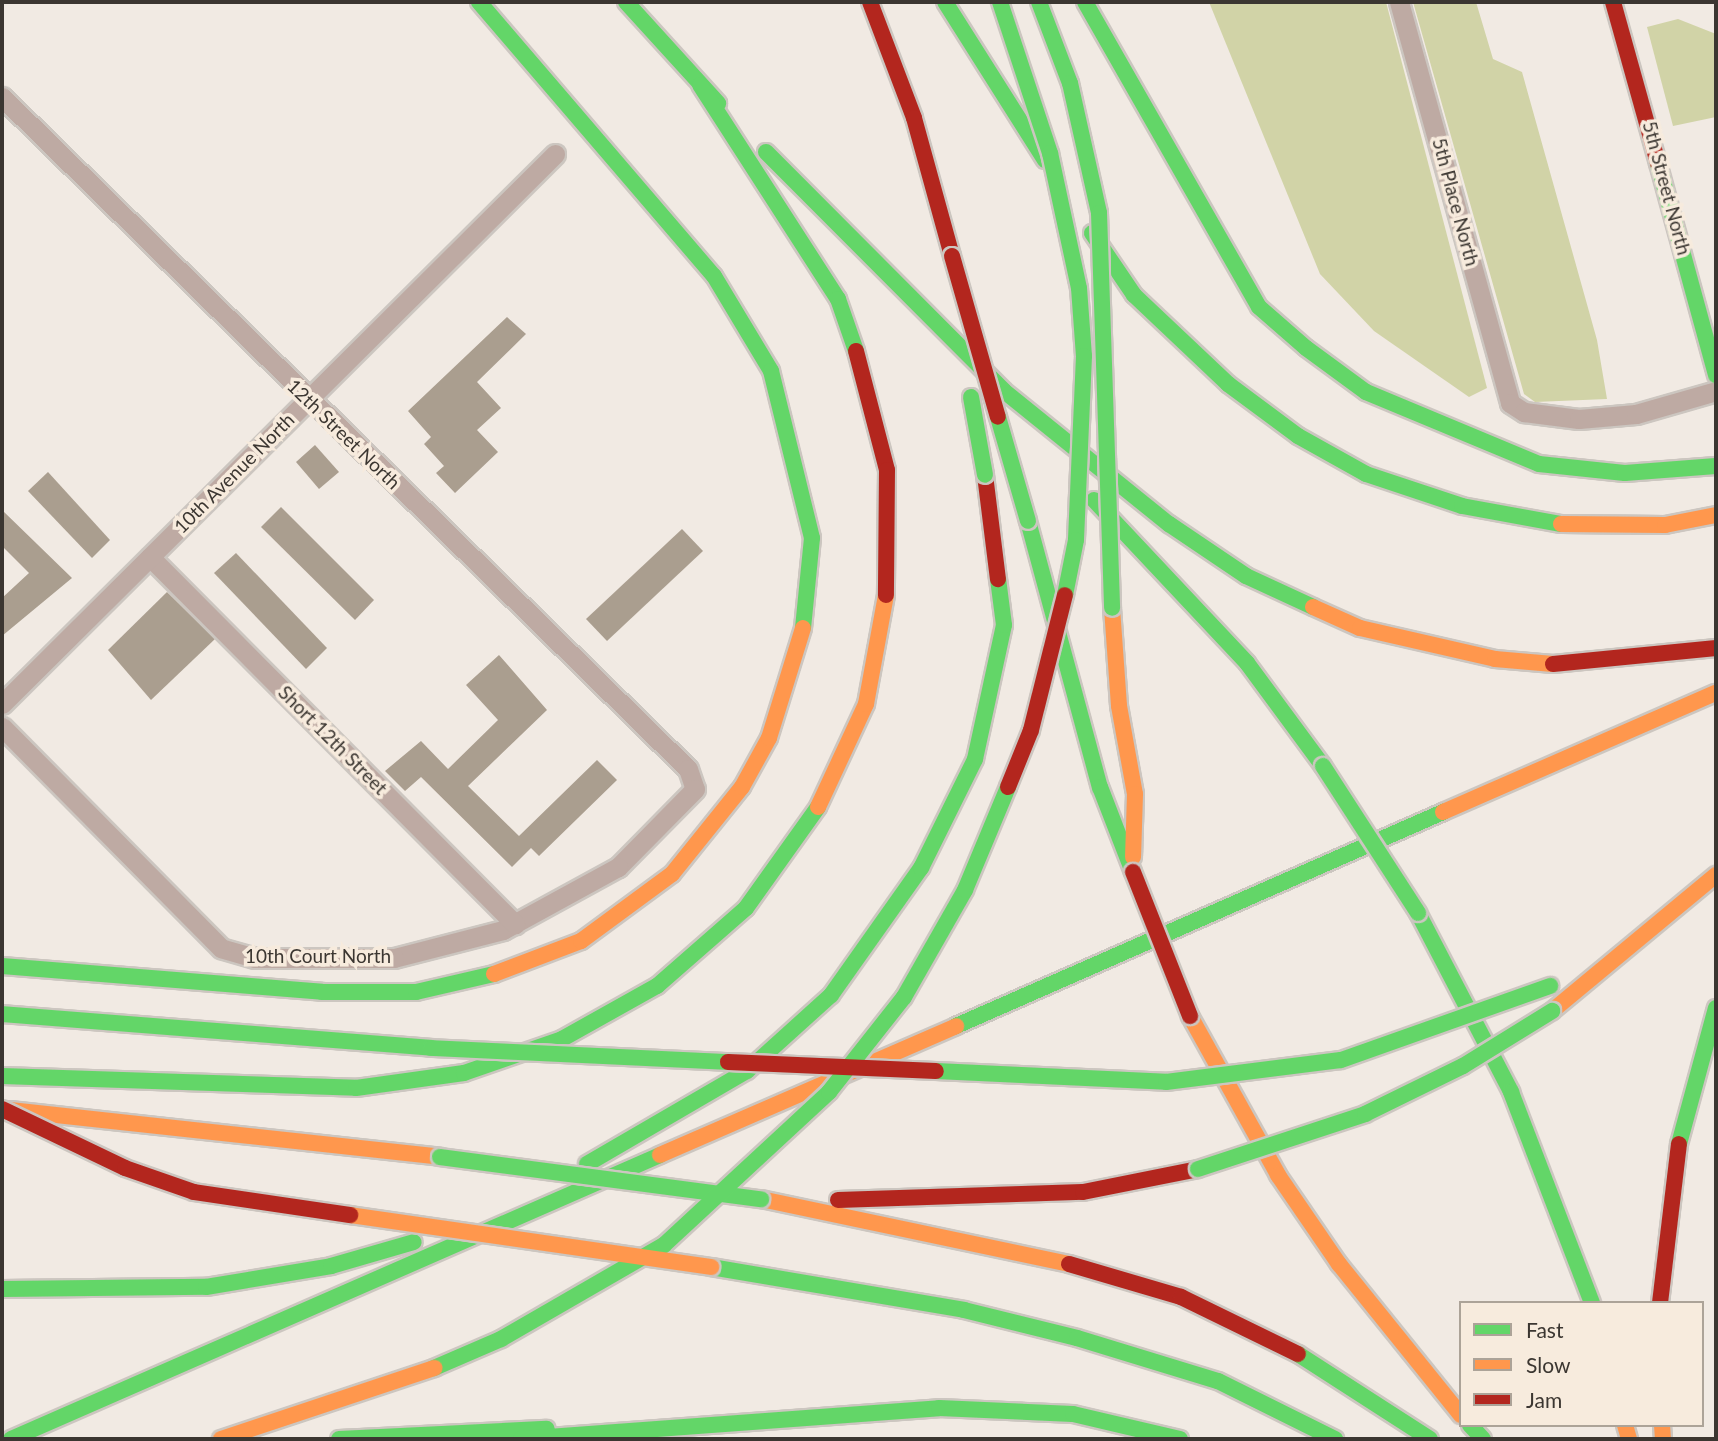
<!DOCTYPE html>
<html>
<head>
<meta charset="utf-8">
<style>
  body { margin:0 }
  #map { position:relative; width:1718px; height:1441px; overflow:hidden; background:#f1eae3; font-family:Lato,sans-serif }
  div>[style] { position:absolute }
  .green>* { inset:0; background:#d1d3a7 }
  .building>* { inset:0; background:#aa9e8f }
  .roads { filter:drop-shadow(2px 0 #ccc6c0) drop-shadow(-2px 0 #ccc6c0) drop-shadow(0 2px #ccc6c0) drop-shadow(0 -2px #ccc6c0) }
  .street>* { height:19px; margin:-9.5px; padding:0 9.5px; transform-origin:9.5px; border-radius:9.5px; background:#beaaa3 }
  .fast>* { height:16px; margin:-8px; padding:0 8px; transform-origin:8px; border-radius:8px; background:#63d668 }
  .slow>* { height:16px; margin:-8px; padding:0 8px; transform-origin:8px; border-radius:8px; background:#ff974d }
  .jam>* { height:16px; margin:-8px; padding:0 8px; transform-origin:8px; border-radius:8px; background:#b3261e }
  .bridges { filter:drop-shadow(2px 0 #ccc6c0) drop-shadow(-2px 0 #ccc6c0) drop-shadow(0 2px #ccc6c0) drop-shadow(0 -2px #ccc6c0) }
  .fast-bridge>* { height:16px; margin:-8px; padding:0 8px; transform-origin:8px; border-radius:8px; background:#63d668 }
  .slow-bridge>* { height:16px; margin:-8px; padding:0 8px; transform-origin:8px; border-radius:8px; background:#ff974d }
  .jam-bridge>* { height:16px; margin:-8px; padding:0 8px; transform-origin:8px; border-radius:8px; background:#b3261e }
  span { translate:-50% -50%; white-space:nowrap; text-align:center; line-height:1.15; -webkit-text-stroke:7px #f7ebdd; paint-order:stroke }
  .street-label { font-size:19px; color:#3b3631 }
  .frame { position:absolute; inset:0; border:4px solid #3b3631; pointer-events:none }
  .legend { position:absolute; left:1459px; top:1301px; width:245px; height:126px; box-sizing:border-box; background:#f7ebdd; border:2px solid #aca398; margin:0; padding:9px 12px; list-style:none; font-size:21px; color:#3b3631 }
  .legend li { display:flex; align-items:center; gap:14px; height:35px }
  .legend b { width:35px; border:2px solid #aca398 }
</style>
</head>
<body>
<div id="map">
  <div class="green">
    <i style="clip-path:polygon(1209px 2px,1386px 2px,1487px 388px,1469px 397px,1374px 331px,1320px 274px)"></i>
    <i style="clip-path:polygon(1413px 2px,1476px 2px,1493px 59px,1522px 72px,1597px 340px,1607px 399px,1535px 402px,1524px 394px)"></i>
    <i style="clip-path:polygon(1678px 19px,1716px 34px,1716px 117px,1673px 126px,1647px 27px)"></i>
  </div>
  <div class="building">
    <i style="clip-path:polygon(507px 317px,526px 334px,477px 382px,501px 408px,477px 430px,498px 452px,455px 493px,436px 473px,444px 466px,424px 444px,431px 437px,408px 411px)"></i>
    <i style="clip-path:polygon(315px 445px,339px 472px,319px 489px,296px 462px)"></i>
    <i style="clip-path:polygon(48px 472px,110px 540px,92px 558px,28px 491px)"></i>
    <i style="clip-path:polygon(281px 507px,374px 600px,355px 620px,261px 527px)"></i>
    <i style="clip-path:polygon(2px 510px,72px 578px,2px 636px,2px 598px,29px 573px,2px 546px)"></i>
    <i style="clip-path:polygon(682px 529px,703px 551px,607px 641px,586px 619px)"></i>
    <i style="clip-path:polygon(236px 553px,327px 648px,306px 669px,214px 573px)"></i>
    <i style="clip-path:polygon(167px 592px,215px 639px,151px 700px,108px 650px)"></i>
    <i style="clip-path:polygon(499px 655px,547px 710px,468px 786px,519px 836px,597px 760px,617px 780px,539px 856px,531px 848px,512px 867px,421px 777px,405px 791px,385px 771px,421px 741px,448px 769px,498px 720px,466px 685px)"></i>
  </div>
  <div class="roads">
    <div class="street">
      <i style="left:1399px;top:2px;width:416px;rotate:74.5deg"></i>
      <i style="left:1510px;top:403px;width:17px;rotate:33deg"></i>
      <i style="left:1524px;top:412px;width:55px;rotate:7.3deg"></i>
      <i style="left:1579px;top:419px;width:57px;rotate:-5deg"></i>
      <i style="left:1636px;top:414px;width:83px;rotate:-16deg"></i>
      <i style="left:2px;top:97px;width:960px;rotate:44.41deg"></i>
      <i style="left:688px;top:769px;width:21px;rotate:71deg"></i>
      <i style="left:695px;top:789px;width:110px;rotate:134.6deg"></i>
      <i style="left:618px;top:867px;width:131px;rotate:151.3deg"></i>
      <i style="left:503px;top:930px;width:113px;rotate:165.6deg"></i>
      <i style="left:394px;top:958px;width:139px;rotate:180deg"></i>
      <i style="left:255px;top:958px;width:35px;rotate:-164deg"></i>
      <i style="left:221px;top:948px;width:311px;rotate:-134.7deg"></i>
      <i style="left:150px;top:557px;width:518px;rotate:45.16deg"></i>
      <i style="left:2px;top:704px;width:780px;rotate:-44.84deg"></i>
    </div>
    <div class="fast">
      <i style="left:479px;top:2px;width:361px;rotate:49.4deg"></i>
      <i style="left:714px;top:276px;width:111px;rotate:59deg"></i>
      <i style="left:771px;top:371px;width:172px;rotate:76.2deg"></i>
      <i style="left:812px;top:538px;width:90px;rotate:95.7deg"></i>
      <i style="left:626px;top:2px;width:137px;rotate:47.7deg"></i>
      <i style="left:945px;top:2px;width:187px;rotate:57.7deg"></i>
      <i style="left:1085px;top:2px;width:351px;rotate:60.3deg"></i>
      <i style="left:1259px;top:307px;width:62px;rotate:41.1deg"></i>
      <i style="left:1306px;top:348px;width:74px;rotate:36.3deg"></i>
      <i style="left:1366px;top:392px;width:187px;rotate:22.6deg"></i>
      <i style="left:1539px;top:464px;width:86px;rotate:6deg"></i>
      <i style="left:1625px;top:473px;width:91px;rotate:-4.4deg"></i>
      <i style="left:700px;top:85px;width:255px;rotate:57.2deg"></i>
      <i style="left:838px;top:299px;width:55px;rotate:70.9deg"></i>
      <i style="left:766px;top:152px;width:337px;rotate:45.1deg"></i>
      <i style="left:1004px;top:391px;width:212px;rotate:38.9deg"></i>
      <i style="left:1169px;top:524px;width:93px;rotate:34deg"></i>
      <i style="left:1246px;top:576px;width:74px;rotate:24.8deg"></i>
      <i style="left:1658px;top:163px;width:220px;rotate:74.7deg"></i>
      <i style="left:1092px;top:233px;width:75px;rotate:55.9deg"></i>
      <i style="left:1134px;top:295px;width:129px;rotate:43.4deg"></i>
      <i style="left:1228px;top:384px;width:87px;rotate:36.6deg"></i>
      <i style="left:1298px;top:436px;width:78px;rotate:29.2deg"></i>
      <i style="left:1366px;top:474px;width:101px;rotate:18.4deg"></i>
      <i style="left:1462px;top:506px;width:101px;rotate:10.3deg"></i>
      <i style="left:1094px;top:500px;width:224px;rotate:46.8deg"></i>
      <i style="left:1247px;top:663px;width:128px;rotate:53.6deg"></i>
      <i style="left:1028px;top:521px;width:276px;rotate:74.9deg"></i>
      <i style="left:1100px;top:787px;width:91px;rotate:68.8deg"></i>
      <i style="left:1418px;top:913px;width:202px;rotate:62.5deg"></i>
      <i style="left:1511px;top:1092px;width:226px;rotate:69deg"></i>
      <i style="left:2px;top:966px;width:321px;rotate:4.6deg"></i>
      <i style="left:322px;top:992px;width:94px"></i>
      <i style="left:416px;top:992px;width:80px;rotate:-13deg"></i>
      <i style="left:956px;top:1026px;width:532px;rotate:-23.72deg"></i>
      <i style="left:2px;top:1076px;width:354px;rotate:1.9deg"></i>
      <i style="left:356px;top:1088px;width:109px;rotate:-7.9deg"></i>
      <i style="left:464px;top:1073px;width:104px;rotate:-19.1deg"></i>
      <i style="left:562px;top:1039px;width:109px;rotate:-29.2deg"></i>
      <i style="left:657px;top:986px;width:118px;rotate:-41.2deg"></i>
      <i style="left:746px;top:908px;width:124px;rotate:-54.5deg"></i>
      <i style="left:1679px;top:1144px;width:141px;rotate:-74.8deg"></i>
      <i style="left:587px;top:1164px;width:185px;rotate:-30.2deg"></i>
      <i style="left:747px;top:1071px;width:113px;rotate:-42.1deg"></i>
      <i style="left:831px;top:995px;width:156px;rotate:-54.7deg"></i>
      <i style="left:921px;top:868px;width:122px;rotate:-63.6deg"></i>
      <i style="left:975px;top:759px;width:137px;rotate:-77.8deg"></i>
      <i style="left:1004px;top:625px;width:46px;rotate:-97.4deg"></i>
      <i style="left:711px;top:1267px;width:257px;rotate:9.6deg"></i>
      <i style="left:964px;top:1310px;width:116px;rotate:13.9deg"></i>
      <i style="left:1077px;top:1338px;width:147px;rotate:17deg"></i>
      <i style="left:1218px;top:1381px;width:131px;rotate:26.4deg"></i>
      <i style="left:2px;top:1289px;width:204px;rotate:-0.6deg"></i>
      <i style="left:206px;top:1287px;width:127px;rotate:-9.5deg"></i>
      <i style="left:331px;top:1266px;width:86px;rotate:-16.1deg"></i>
      <i style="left:1298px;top:1354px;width:157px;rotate:32.8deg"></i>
      <i style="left:1470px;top:1425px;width:19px;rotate:47deg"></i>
      <i style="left:11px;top:1439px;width:708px;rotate:-23.63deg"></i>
      <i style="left:339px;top:1439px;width:208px;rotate:-2.8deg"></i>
      <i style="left:521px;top:1439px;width:419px;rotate:-4.2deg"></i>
      <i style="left:939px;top:1408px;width:134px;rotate:2.6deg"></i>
      <i style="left:1073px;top:1414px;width:110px;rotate:13.2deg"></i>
    </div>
    <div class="slow">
      <i style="left:1561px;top:524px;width:104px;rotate:0.6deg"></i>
      <i style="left:1665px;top:525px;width:52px;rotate:-11.1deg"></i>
      <i style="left:1313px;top:607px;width:51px;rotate:24.1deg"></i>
      <i style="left:1360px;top:628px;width:139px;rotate:12.9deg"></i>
      <i style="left:1495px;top:659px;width:58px;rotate:4.9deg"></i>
      <i style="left:1112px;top:608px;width:98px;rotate:85.9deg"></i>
      <i style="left:1119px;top:706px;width:89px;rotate:79.7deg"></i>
      <i style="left:1135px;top:794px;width:63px;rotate:91.8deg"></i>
      <i style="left:818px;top:807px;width:114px;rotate:-65deg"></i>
      <i style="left:866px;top:704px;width:111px;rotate:-79.6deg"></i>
      <i style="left:1443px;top:812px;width:298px;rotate:-23.6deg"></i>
      <i style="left:494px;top:974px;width:93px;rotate:-20.8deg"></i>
      <i style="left:581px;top:941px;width:113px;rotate:-36.4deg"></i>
      <i style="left:672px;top:874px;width:112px;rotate:-51.2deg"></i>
      <i style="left:742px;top:787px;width:56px;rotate:-61.1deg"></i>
      <i style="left:769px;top:738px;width:115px;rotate:-72.8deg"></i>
      <i style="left:1552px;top:1011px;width:213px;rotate:-39.7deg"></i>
      <i style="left:1190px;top:1016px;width:182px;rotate:61deg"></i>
      <i style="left:1278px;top:1175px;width:108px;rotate:55.6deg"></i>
      <i style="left:1339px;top:1264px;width:194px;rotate:51.1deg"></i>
      <i style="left:10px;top:1110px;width:433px;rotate:6.2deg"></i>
      <i style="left:660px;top:1155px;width:323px;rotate:-23.5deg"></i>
      <i style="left:761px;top:1199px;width:315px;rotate:11.9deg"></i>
      <i style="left:1625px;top:1425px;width:15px;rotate:74deg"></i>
      <i style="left:1662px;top:1425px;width:14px;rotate:86deg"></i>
    </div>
    <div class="jam">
      <i style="left:870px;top:2px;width:124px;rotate:69.2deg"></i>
      <i style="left:914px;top:118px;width:143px;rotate:74.6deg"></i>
      <i style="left:1613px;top:2px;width:167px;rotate:74.4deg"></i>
      <i style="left:856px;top:351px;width:123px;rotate:75.4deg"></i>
      <i style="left:887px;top:470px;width:125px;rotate:90.5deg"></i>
      <i style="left:985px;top:475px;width:105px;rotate:82.9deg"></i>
      <i style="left:1553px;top:664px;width:164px;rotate:-5.6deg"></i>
      <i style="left:838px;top:1200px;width:245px;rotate:-1.9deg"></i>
      <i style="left:1083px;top:1192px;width:117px;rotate:-11.3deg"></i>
      <i style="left:1069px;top:1264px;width:117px;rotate:16.4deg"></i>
      <i style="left:1181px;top:1297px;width:130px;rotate:26deg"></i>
      <i style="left:1660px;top:1303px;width:160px;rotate:-83.2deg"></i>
    </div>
  </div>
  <div class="bridges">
    <div class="fast-bridge">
      <i style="left:1000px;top:2px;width:159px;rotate:71.7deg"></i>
      <i style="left:1050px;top:153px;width:138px;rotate:77.9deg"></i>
      <i style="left:1079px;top:288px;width:68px;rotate:85.8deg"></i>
      <i style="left:1084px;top:356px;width:184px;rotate:92.5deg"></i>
      <i style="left:1076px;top:540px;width:56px;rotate:101.3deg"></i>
      <i style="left:1039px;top:2px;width:87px;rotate:69.1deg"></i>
      <i style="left:1070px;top:83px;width:133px;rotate:77.4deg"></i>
      <i style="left:1099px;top:213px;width:395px;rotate:88.1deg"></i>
      <i style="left:971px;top:397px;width:79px;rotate:79.8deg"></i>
      <i style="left:998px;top:417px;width:108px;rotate:73.9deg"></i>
      <i style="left:1323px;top:766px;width:175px;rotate:57.1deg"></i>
      <i style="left:2px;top:1014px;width:430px;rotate:4.5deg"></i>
      <i style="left:431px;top:1048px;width:297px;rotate:2.7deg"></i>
      <i style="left:936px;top:1071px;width:230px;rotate:2.7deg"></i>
      <i style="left:1166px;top:1082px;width:176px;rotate:-7.2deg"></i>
      <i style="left:1341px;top:1060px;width:222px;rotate:-19.5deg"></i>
      <i style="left:440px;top:1157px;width:324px;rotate:7.5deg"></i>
      <i style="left:1198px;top:1169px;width:176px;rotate:-18.2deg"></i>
      <i style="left:1365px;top:1114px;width:109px;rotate:-26.1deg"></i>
      <i style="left:1463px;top:1066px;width:105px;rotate:-31.7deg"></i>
      <i style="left:434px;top:1368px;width:73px;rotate:-23.4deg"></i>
      <i style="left:501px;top:1339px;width:188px;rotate:-30deg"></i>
      <i style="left:664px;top:1245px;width:225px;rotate:-42.8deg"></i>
      <i style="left:829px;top:1092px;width:121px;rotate:-51.7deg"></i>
      <i style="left:904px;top:997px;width:123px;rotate:-60.3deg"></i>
      <i style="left:965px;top:890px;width:112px;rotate:-67.3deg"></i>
    </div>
    <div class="slow-bridge">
      <i style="left:350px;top:1215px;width:365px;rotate:8.2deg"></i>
      <i style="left:221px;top:1439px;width:225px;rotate:-18.4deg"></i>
    </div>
    <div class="jam-bridge">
      <i style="left:952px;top:256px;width:167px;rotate:74.1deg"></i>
      <i style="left:1008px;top:787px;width:61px;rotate:-68deg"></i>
      <i style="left:1031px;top:730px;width:139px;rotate:-75.9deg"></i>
      <i style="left:1133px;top:872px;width:155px;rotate:68.4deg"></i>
      <i style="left:728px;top:1062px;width:208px;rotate:2.5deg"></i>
      <i style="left:2px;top:1109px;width:136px;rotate:25.6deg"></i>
      <i style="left:125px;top:1168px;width:73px;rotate:19.2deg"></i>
      <i style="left:194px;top:1192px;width:158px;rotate:8.4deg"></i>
    </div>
  </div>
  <div class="street-label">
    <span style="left:1667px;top:188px;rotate:75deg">5th Street North</span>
    <span style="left:1456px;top:202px;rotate:75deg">5th Place North</span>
    <span style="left:344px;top:434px;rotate:44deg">12th Street North</span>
    <span style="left:234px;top:473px;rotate:-45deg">10th Avenue North</span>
    <span style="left:333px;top:740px;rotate:45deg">Short 12th Street</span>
    <span style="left:318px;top:956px">10th Court North</span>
  </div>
  <div class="frame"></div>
  <ul class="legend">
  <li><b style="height:9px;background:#63d668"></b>Fast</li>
  <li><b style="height:9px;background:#ff974d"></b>Slow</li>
  <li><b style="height:9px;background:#b3261e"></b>Jam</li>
  </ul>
</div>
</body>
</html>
